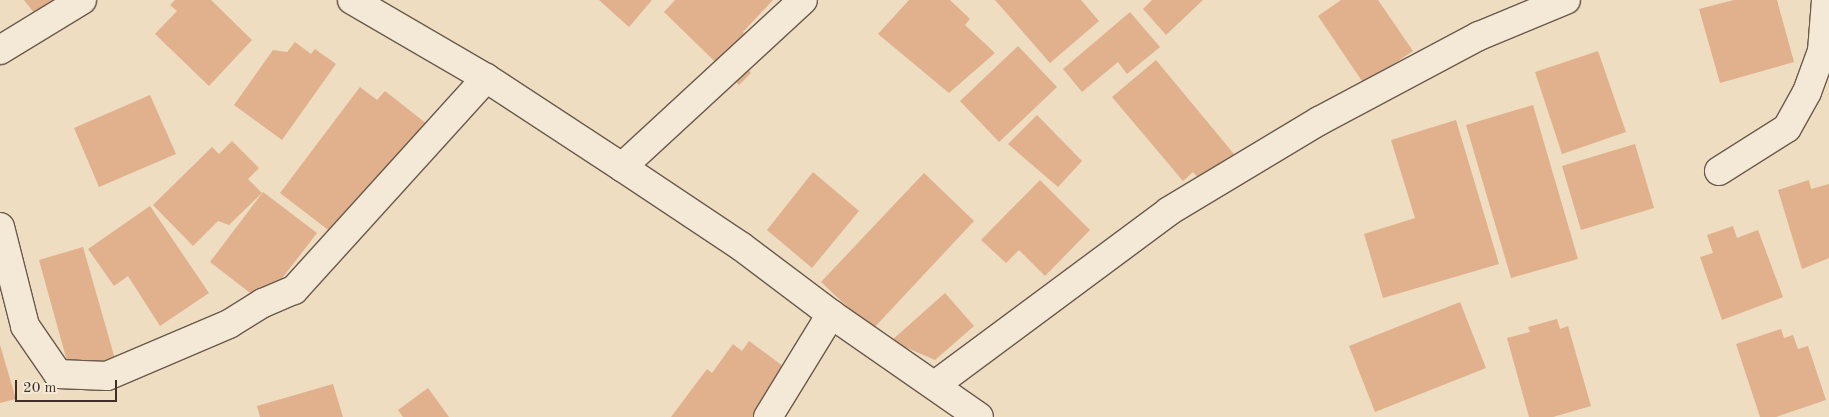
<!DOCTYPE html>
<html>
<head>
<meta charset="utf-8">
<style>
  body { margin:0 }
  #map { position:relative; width:1829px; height:417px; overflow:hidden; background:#eeddc0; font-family:"Old Standard TT",serif }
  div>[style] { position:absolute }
  .building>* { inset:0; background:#e1b08c }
  .roads { filter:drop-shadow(1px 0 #6a5a4d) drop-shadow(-1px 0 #6a5a4d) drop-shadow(0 1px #6a5a4d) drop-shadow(0 -1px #6a5a4d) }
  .minor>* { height:28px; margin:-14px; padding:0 14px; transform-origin:14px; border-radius:14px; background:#f4e9d6 }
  span { translate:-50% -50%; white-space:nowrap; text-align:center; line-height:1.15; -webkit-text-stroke:4.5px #f4e9d6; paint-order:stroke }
  .scale { position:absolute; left:15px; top:380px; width:102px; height:22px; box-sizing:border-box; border:2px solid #3e2e27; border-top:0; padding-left:6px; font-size:15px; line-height:18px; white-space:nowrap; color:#3e2e27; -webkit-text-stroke:4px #f4e9d6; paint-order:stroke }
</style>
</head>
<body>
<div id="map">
  <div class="building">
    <i style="clip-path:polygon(24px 0,61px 0,38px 18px)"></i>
    <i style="clip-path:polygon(175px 0,211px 0,252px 40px,209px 86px,155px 34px,177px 11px,170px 5px)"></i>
    <i style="clip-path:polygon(599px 0,652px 0,629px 27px)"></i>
    <i style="clip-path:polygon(675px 0,773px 0,743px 32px,750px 45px,739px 52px,751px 73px,739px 85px,664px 12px)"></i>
    <i style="clip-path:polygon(909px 0,950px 0,970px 19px,965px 25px,995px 53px,949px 93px,878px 34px)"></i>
    <i style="clip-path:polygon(995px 0,1081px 0,1099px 21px,1050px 63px)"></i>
    <i style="clip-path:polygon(1152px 0,1203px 0,1166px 35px,1143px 9px)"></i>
    <i style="clip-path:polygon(1341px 0,1378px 0,1413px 51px,1364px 84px,1318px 16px)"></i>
    <i style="clip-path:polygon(1734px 0,1777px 0,1794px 62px,1720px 83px,1699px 9px)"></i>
    <i style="clip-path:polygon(1130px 12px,1160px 47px,1127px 74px,1118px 62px,1082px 92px,1063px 69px)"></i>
    <i style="clip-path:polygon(295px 42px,311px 54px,315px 49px,336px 64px,282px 140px,234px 105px,273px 50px,287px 52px)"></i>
    <i style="clip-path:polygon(1018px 46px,1057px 87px,999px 142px,960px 101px)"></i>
    <i style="clip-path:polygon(1598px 51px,1626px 132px,1562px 154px,1535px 72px)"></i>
    <i style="clip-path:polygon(1156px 60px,1234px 154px,1202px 182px,1193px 172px,1183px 181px,1112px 97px)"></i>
    <i style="clip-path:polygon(360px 87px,377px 100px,385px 91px,427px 124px,340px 239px,280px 193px)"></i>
    <i style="clip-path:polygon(150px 95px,176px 154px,99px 187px,74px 128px)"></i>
    <i style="clip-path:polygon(1533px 105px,1578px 259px,1511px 278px,1466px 125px)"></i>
    <i style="clip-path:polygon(1037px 115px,1082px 161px,1058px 187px,1008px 144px)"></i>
    <i style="clip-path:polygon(1456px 120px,1499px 264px,1383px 298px,1364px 234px,1415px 218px,1391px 140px)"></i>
    <i style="clip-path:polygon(232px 141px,259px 168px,248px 179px,262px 193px,229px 225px,218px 221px,193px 246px,153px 205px,212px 147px,219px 154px)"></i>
    <i style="clip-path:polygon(1635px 144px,1654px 208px,1581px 230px,1562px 166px)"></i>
    <i style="clip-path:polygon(813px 172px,859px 211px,812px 268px,767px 230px)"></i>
    <i style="clip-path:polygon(924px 173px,974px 221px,872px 330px,821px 282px)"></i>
    <i style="clip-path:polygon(1040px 180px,1090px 230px,1045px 276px,1019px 250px,1006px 263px,981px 240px)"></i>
    <i style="clip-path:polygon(1809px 180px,1811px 189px,1829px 184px,1829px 258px,1802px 269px,1778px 190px)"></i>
    <i style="clip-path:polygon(263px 192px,317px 233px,263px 303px,210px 262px)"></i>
    <i style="clip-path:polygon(150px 206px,209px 293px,160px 326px,128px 276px,114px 286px,88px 249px)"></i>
    <i style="clip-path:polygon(1733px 226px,1737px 238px,1758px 230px,1783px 297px,1722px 320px,1700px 257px,1713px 253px,1707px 235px)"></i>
    <i style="clip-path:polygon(83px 247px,115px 359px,70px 372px,39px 260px)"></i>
    <i style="clip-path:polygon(945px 293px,974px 326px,935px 360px,891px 341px)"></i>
    <i style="clip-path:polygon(1460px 302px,1486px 368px,1375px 412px,1349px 346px)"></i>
    <i style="clip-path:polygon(1557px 319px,1560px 329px,1568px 326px,1591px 406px,1553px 417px,1529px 417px,1507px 338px,1530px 332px,1528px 327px)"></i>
    <i style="clip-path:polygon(1781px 329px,1784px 338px,1793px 335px,1798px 349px,1808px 346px,1826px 400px,1776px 417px,1760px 417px,1736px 344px)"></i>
    <i style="clip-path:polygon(749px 341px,791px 372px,758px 417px,671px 417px,707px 369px,712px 373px,733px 344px,742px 351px)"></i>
    <i style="clip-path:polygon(0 345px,16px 399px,0 403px)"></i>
    <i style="clip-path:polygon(333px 384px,343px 417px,260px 417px,257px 406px)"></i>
    <i style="clip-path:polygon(428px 388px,449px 417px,403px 417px,398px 410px)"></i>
  </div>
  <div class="roads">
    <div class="minor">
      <i style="left:352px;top:0;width:155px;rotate:30.2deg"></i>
      <i style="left:486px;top:78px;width:163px;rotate:33.2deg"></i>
      <i style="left:622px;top:167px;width:144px;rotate:33.7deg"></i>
      <i style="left:742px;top:247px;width:111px;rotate:37deg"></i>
      <i style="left:831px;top:314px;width:180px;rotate:34.8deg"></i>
      <i style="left:0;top:50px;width:96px;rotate:-31.4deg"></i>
      <i style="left:622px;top:167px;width:246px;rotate:-42.7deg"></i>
      <i style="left:1719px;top:171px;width:80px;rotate:-32.3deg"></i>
      <i style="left:1787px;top:128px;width:41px;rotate:-60.9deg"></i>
      <i style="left:1807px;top:92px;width:44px;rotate:-69.9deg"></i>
      <i style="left:1822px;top:51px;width:51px;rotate:-85.5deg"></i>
      <i style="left:0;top:227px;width:102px;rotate:75.8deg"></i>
      <i style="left:25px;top:326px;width:58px;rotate:55.5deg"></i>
      <i style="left:58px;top:374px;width:49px;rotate:2.3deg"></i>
      <i style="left:107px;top:376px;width:133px;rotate:-23.1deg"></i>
      <i style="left:229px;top:324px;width:40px;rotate:-32deg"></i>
      <i style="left:263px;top:303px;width:34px;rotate:-23deg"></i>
      <i style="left:294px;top:290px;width:286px;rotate:-47.8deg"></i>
      <i style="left:935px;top:385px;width:292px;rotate:-36.6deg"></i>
      <i style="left:1169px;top:211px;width:175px;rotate:-31deg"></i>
      <i style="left:1319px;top:121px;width:181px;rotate:-28deg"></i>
      <i style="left:1479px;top:36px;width:94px;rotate:-22.5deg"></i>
      <i style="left:768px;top:417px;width:121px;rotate:-58.5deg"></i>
    </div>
  </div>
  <div class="scale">20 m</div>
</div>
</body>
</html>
